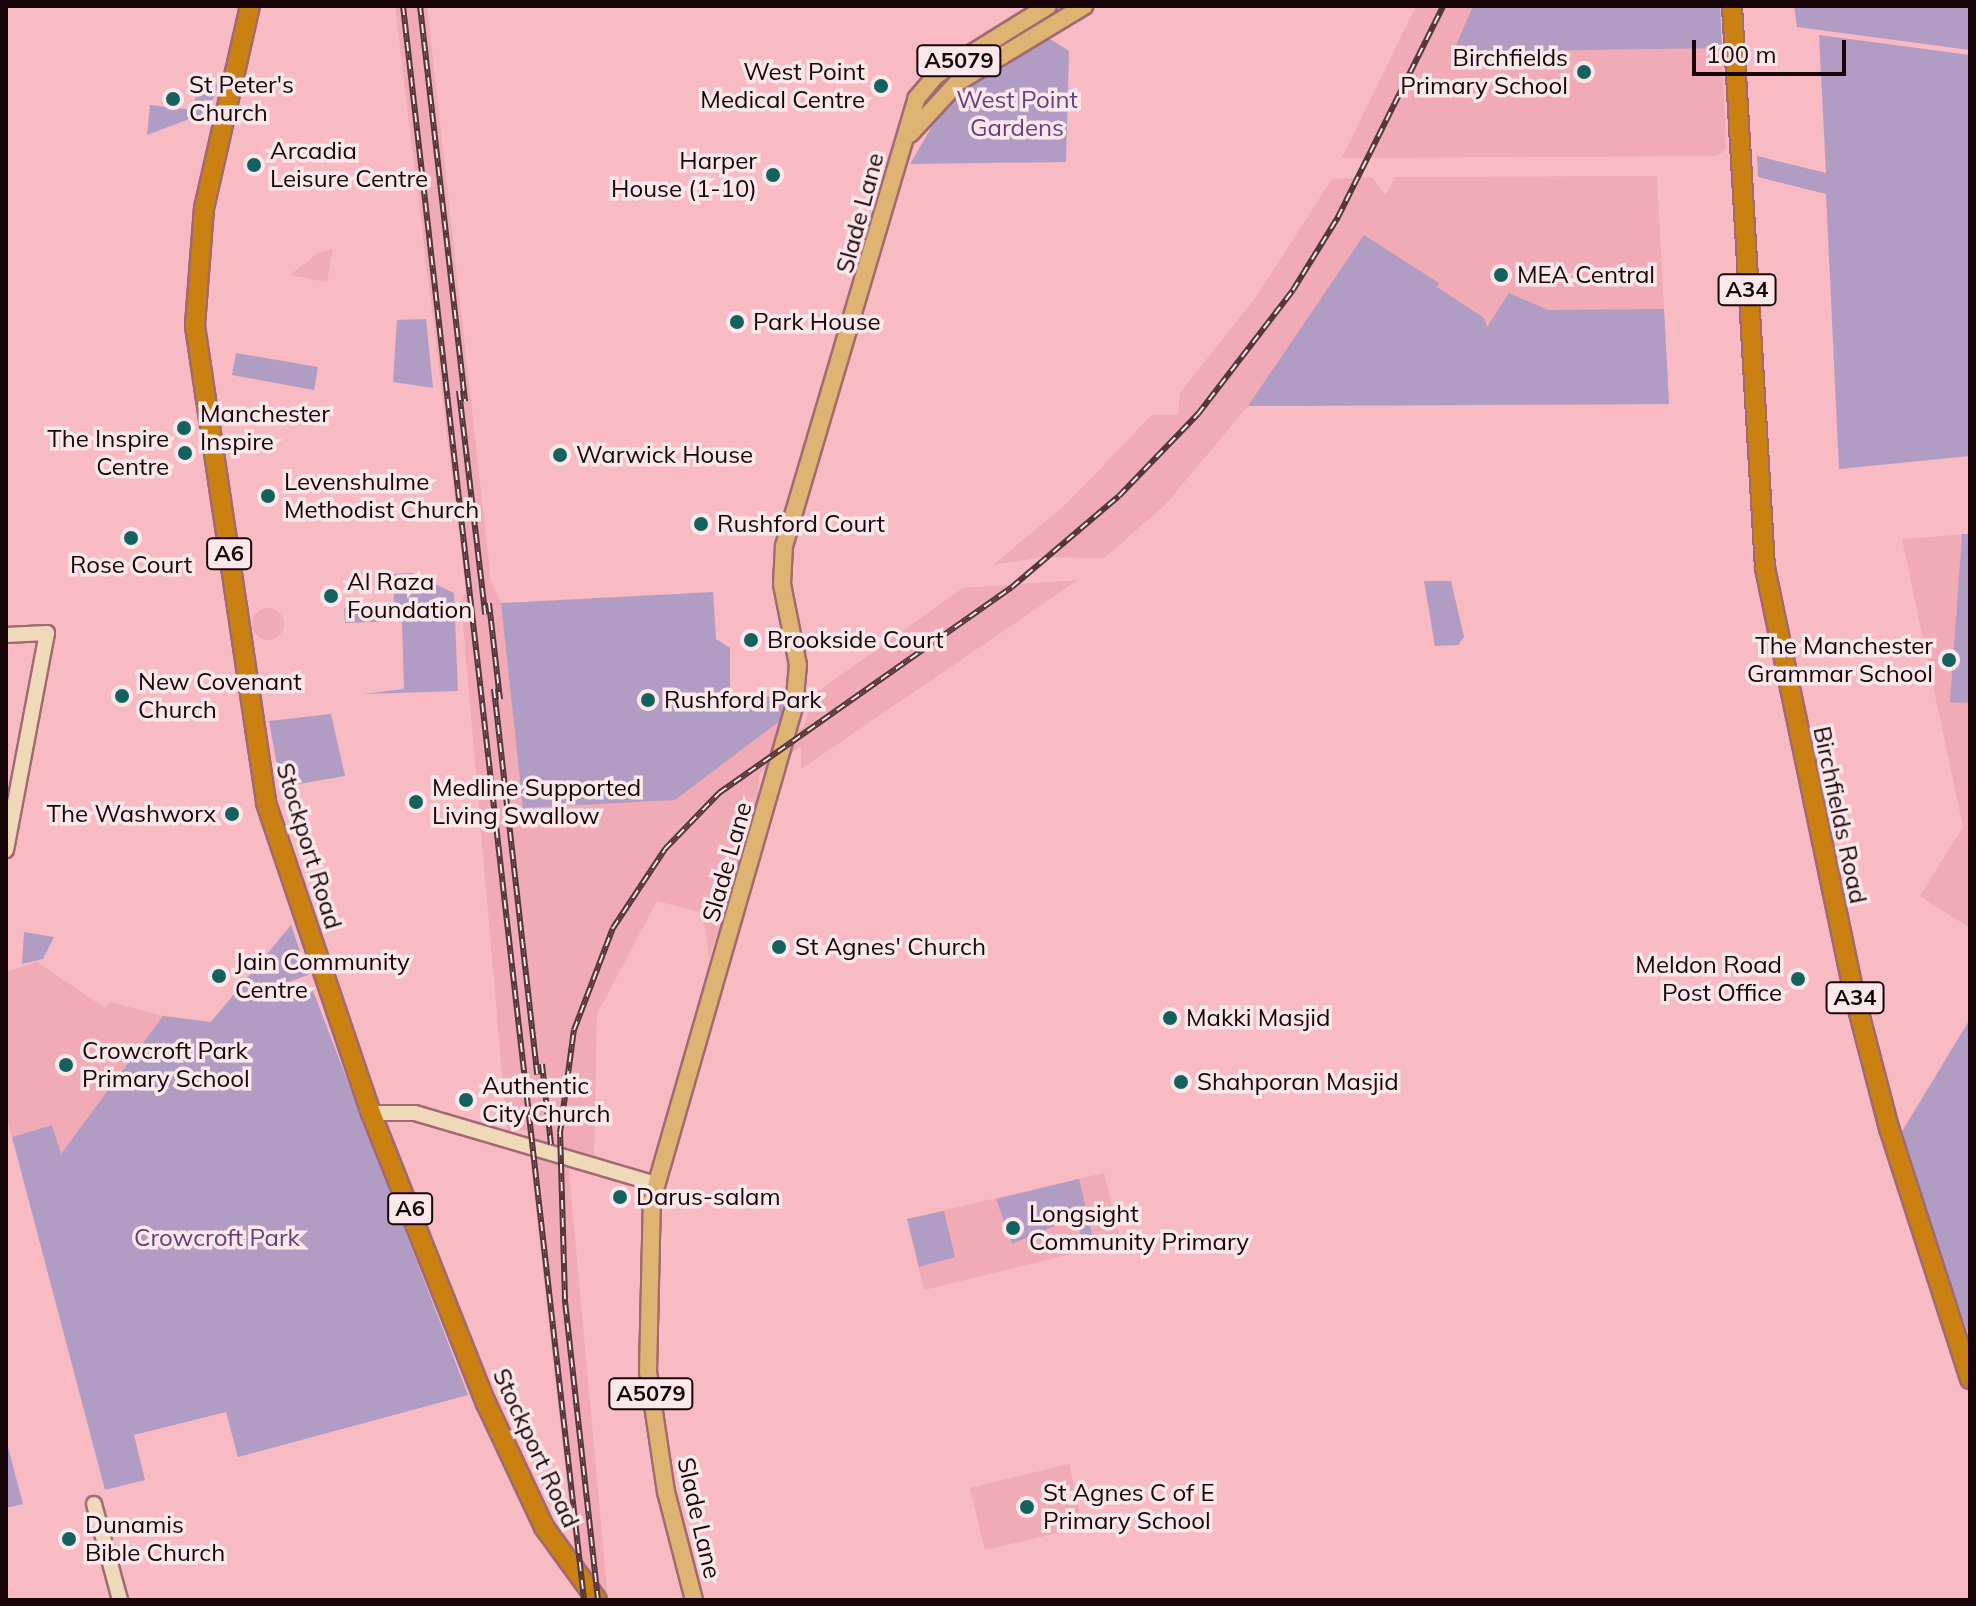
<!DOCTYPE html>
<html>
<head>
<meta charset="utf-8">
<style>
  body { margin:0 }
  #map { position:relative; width:1976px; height:1606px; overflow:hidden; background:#f8bac3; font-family:Mulish,sans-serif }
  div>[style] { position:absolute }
  .built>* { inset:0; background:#f0abb6 }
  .round { border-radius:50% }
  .green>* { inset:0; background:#b19cc3 }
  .roads { filter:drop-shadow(2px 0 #a16972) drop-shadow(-2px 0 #a16972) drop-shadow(0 2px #a16972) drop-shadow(0 -2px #a16972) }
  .secondary>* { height:14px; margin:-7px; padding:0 7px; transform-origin:7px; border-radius:7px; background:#efd9b8 }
  .primary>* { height:16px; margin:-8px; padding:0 8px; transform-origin:8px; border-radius:8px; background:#dfb371 }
  .highway>* { height:18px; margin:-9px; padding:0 9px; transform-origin:9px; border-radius:9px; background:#ca8112 }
  .rail>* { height:6px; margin-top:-3px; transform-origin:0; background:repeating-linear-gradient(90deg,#fce8eb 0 9px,#54363b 0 18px); box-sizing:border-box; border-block:2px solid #54363b }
  .dots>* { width:22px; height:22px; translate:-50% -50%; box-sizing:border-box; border:4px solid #fce8eb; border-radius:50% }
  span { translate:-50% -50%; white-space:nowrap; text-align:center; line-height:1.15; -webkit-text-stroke:7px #fce8eb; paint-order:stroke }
  .shield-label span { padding:2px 6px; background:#fce8eb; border:2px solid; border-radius:6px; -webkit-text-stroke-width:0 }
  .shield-label { font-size:22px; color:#180509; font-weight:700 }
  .poi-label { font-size:24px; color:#180509 }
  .right { translate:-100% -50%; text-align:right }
  .left { translate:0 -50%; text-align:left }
  .park-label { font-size:24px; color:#643f80 }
  .street-label { font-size:24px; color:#180509 }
  .frame { position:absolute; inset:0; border:8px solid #180509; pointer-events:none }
  .scale { position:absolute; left:1692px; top:40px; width:154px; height:36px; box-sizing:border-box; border:4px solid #180509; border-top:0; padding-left:10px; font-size:24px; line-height:28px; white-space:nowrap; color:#180509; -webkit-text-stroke:6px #fce8eb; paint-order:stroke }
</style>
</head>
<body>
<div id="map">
  <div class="built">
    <i style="clip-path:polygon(395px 6px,427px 6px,491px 581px,501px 603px,523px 808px,746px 743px,781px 720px,777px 745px,804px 726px,813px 695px,963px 588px,1078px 580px,801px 769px,801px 747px,759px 774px,758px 799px,709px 959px,703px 913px,657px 901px,597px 1014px,594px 1157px,570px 1150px,569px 1172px,608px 1600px,580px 1600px,527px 1130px,507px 1131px,461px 601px,466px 592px)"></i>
    <i style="clip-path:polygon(1416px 6px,1720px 6px,1726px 150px,1716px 156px,1342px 158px)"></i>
    <i style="clip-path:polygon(1657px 176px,1669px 404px,1248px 406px,1165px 505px,1104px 558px,1043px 557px,993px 565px,1066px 504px,1152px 415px,1178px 415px,1180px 393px,1256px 297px,1332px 179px,1372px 177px,1385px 195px,1395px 177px)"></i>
    <i style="clip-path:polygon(333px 249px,327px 282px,290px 275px,318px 253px)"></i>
    <i style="clip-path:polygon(1970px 534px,1970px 928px,1920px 896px,1963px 827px,1902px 539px)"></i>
    <i class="round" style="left:252px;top:608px;width:32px;height:32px"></i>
    <i style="clip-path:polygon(37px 962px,105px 1008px,110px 1002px,163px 1016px,61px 1155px,51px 1125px,12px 1137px,6px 1114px,6px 972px)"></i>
    <i style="clip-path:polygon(1104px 1173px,1121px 1242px,924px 1290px,907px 1219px)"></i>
    <i style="clip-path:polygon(1069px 1464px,1083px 1527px,985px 1550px,970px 1488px)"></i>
  </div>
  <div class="green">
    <i style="clip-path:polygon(1473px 6px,1720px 6px,1722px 48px,1453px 52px)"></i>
    <i style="clip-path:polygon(1794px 6px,1970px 6px,1970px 50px,1797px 27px)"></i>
    <i style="clip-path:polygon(1819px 35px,1970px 55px,1970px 456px,1839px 469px,1826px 194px,1758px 177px,1757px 156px,1826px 173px)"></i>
    <i style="clip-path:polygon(1050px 39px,1069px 51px,1066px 162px,910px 164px,948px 99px)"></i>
    <i style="clip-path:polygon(196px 82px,219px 84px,208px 112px,147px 135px,150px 105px,195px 110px)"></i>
    <i style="clip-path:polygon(1364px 235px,1439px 283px,1437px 287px,1484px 318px,1487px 327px,1509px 293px,1548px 310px,1664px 309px,1669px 404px,1248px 406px)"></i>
    <i style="clip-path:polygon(426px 319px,433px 388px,393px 382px,397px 320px)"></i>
    <i style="clip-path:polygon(236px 353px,318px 367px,314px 390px,232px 375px)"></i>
    <i style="clip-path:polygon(1962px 534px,1970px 534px,1970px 703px,1950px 702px)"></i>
    <i style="clip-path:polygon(412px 573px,454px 593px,458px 691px,363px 694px,404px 689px,402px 621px,345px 623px,344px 608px,394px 606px,393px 574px)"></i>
    <i style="clip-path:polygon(1424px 581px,1451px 581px,1464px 637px,1458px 645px,1435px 646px)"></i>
    <i style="clip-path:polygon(713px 592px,716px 639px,730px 648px,730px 697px,784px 696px,781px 720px,675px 800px,523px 808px,501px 603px)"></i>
    <i style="clip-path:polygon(331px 714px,345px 776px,281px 787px,269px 721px)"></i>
    <i style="clip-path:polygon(291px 925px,308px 975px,289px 982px,294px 996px,313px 991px,468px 1395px,238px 1457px,226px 1412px,134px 1435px,145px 1480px,105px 1490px,12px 1137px,52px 1125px,61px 1154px,163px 1016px,211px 1022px)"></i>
    <i style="clip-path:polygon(24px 932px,54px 937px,43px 959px,22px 964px)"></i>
    <i style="clip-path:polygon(1970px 1019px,1970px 1338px,1898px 1138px)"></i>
    <i style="clip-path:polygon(1079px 1179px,1094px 1243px,1083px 1245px,1078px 1225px,1057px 1225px,1012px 1244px,996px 1199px)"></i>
    <i style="clip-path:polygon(944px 1211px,955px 1257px,919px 1267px,907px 1219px)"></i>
    <i style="clip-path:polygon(6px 1440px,23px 1504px,6px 1508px)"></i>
  </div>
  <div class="roads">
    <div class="secondary">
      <i style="left:6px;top:635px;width:41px;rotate:-2.8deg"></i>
      <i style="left:47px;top:633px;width:221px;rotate:100.7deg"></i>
      <i style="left:371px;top:1113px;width:44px"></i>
      <i style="left:415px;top:1113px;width:251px;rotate:16.4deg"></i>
      <i style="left:94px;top:1504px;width:99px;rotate:74.8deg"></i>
    </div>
    <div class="primary">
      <i style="left:910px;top:134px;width:69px;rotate:-47.3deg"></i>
      <i style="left:957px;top:83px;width:149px;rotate:-31.2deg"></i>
      <i style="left:694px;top:1600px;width:112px;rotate:-104.5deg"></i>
      <i style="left:666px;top:1492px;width:121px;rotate:-98.5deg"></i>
      <i style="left:648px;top:1372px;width:172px;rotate:-88.7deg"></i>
      <i style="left:652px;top:1200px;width:513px;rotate:-73.93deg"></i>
      <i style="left:794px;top:707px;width:42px;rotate:-84.6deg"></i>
      <i style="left:798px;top:665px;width:83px;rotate:-101.2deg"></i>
      <i style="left:782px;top:584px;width:38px;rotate:-87deg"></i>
      <i style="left:784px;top:546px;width:466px;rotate:-73.5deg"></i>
      <i style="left:916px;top:99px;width:30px;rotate:-50deg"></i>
      <i style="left:935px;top:76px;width:133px;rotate:-31.8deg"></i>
    </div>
    <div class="highway">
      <i style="left:250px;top:6px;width:207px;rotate:102.8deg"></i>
      <i style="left:204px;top:208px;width:118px;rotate:94.4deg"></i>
      <i style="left:195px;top:326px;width:482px;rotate:81.5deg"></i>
      <i style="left:266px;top:803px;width:327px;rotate:71.3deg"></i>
      <i style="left:371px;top:1113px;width:312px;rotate:68.4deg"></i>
      <i style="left:486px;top:1403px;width:137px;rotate:64.9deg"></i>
      <i style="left:544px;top:1527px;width:90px;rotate:54deg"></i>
      <i style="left:1732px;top:6px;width:563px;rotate:86.64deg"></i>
      <i style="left:1765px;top:568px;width:427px;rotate:78.2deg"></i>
      <i style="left:1852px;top:986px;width:147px;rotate:75.4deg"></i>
      <i style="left:1889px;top:1128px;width:264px;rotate:72.1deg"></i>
    </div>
  </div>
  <div class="rail">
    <i style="left:403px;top:6px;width:1604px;rotate:83.52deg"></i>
    <i style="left:420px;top:6px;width:398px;rotate:83.5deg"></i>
    <i style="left:459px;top:391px;width:225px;rotate:83.3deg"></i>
    <i style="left:489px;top:603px;width:97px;rotate:83.5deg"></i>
    <i style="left:494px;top:689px;width:388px;rotate:83.6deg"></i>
    <i style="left:542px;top:1064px;width:81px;rotate:83.6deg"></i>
    <i style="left:598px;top:1600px;width:303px;rotate:-96.3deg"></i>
    <i style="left:565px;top:1299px;width:166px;rotate:-91.7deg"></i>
    <i style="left:560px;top:1133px;width:104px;rotate:-82.3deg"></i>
    <i style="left:574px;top:1030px;width:109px;rotate:-69.1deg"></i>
    <i style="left:613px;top:928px;width:95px;rotate:-56.6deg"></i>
    <i style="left:665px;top:849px;width:78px;rotate:-46deg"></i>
    <i style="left:719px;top:793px;width:358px;rotate:-35.1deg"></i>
    <i style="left:1012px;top:587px;width:140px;rotate:-40.4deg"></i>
    <i style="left:1119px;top:496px;width:114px;rotate:-46.1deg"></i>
    <i style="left:1198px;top:414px;width:156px;rotate:-52.5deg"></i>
    <i style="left:1293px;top:290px;width:86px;rotate:-58.3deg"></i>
    <i style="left:1338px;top:217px;width:236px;rotate:-63.5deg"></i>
  </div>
  <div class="dots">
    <i style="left:1584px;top:72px;background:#14625d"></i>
    <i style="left:881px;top:86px;background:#14625d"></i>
    <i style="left:173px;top:99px;background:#14625d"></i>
    <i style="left:254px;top:165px;background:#14625d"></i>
    <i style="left:773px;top:175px;background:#14625d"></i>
    <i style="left:1501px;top:275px;background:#14625d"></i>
    <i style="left:737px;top:322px;background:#14625d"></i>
    <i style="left:184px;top:428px;background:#14625d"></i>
    <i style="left:185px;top:453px;background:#14625d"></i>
    <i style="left:560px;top:455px;background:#14625d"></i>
    <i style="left:268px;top:496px;background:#14625d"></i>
    <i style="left:701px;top:524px;background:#14625d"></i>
    <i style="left:131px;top:538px;background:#14625d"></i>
    <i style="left:331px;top:596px;background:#14625d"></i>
    <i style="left:751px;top:640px;background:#14625d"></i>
    <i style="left:1949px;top:660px;background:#14625d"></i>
    <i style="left:122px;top:696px;background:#14625d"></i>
    <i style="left:648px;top:700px;background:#14625d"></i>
    <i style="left:416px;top:802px;background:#14625d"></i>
    <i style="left:232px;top:814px;background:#14625d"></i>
    <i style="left:779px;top:947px;background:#14625d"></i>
    <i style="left:219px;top:976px;background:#14625d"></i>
    <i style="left:1798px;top:979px;background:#14625d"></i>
    <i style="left:1170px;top:1018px;background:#14625d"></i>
    <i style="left:66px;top:1065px;background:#14625d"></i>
    <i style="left:1181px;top:1082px;background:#14625d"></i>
    <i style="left:466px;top:1100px;background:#14625d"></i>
    <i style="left:620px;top:1197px;background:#14625d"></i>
    <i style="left:1013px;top:1228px;background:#14625d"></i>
    <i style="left:1027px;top:1507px;background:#14625d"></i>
    <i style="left:69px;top:1539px;background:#14625d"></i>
  </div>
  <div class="shield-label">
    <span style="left:959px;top:61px">A5079</span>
    <span style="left:1747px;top:290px">A34</span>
    <span style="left:229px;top:554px">A6</span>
    <span style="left:1855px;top:998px">A34</span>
    <span style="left:410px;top:1209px">A6</span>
    <span style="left:651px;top:1394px">A5079</span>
  </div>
  <div class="poi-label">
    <span class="right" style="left:1568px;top:72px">Birchfields<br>Primary School</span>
    <span class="right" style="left:865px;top:86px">West Point<br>Medical Centre</span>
    <span class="left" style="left:189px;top:99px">St Peter's<br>Church</span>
    <span class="left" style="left:270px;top:165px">Arcadia<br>Leisure Centre</span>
    <span class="right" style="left:757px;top:175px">Harper<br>House (1-10)</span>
    <span class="left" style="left:1517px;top:275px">MEA Central</span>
    <span class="left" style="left:753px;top:322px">Park House</span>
    <span class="left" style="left:200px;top:428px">Manchester<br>Inspire</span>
    <span class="right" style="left:169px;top:453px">The Inspire<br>Centre</span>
    <span class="left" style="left:576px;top:455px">Warwick House</span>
    <span class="left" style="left:284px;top:496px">Levenshulme<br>Methodist Church</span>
    <span class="left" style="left:717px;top:524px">Rushford Court</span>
    <span style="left:131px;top:565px">Rose Court</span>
    <span class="left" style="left:347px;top:596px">Al Raza<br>Foundation</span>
    <span class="left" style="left:767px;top:640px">Brookside Court</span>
    <span class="right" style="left:1933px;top:660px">The Manchester<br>Grammar School</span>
    <span class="left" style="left:138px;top:696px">New Covenant<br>Church</span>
    <span class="left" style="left:664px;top:700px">Rushford Park</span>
    <span class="left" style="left:432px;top:802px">Medline Supported<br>Living Swallow</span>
    <span class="right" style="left:216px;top:814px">The Washworx</span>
    <span class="left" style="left:795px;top:947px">St Agnes' Church</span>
    <span class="left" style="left:235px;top:976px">Jain Community<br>Centre</span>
    <span class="right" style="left:1782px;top:979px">Meldon Road<br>Post Office</span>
    <span class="left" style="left:1186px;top:1018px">Makki Masjid</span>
    <span class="left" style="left:82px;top:1065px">Crowcroft Park<br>Primary School</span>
    <span class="left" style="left:1197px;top:1082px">Shahporan Masjid</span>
    <span class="left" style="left:482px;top:1100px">Authentic<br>City Church</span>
    <span class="left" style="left:636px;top:1197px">Darus-salam</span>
    <span class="left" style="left:1029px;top:1228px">Longsight<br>Community Primary</span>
    <span class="left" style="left:1043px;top:1507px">St Agnes C of E<br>Primary School</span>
    <span class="left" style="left:85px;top:1539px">Dunamis<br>Bible Church</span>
  </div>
  <div class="park-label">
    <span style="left:1017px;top:114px">West Point<br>Gardens</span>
    <span style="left:217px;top:1238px">Crowcroft Park</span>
  </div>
  <div class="street-label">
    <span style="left:860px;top:213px;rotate:-75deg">Slade Lane</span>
    <span style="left:1840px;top:815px;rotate:78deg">Birchfields Road</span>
    <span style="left:309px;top:846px;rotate:73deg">Stockport Road</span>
    <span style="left:727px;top:862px;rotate:-74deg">Slade Lane</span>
    <span style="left:536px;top:1448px;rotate:65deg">Stockport Road</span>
    <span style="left:699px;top:1518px;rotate:77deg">Slade Lane</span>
  </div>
  <div class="frame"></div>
  <div class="scale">100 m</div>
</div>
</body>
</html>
